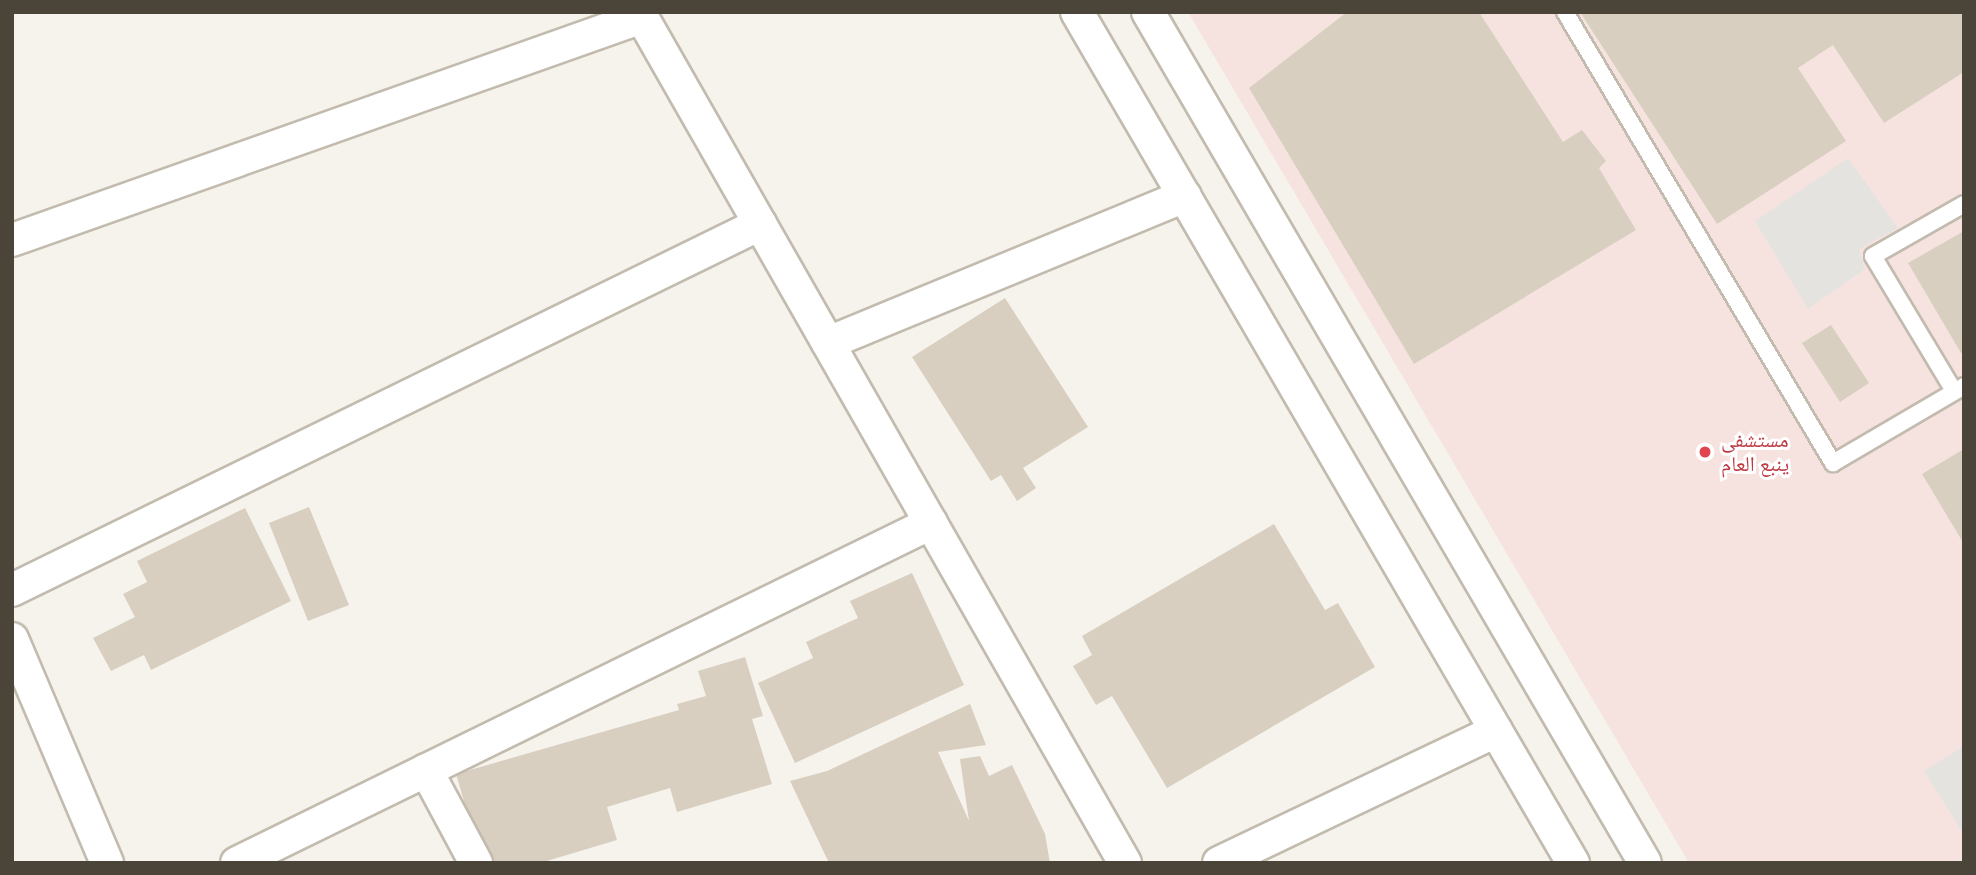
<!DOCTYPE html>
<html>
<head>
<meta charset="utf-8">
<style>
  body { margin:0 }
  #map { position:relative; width:1976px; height:875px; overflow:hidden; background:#f6f3ec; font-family:Karla,"Noto Naskh Arabic",sans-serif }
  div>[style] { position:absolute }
  .medical>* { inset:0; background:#f6e3e0 }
  .parking>* { inset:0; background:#e5e3e0 }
  .building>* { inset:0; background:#d8cfc1 }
  .roads { filter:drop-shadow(2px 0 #c2bbae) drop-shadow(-2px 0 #c2bbae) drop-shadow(0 2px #c2bbae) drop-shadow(0 -2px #c2bbae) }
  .service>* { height:16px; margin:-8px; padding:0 8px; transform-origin:8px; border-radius:8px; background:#fff }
  .minor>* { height:32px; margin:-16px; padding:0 16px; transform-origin:16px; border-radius:16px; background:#fff }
  .dots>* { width:19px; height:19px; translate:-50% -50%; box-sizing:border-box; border:4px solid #fff; border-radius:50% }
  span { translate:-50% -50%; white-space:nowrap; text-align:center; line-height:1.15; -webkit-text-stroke:6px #fff; paint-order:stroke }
  .health-label { font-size:21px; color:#be3a42 }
  .left { translate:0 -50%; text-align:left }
  .frame { position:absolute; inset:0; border:14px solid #4b4439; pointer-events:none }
</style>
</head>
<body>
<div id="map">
  <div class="medical">
    <i style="clip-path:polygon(1188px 12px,1964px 12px,1964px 863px,1689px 863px)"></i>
  </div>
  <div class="parking">
    <i style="clip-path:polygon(1848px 158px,1898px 228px,1859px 249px,1865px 269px,1808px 309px,1755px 221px)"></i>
    <i style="clip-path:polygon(1964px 746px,1964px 835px,1924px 771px)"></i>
  </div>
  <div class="building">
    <i style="clip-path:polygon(1347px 12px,1479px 12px,1563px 142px,1582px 130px,1606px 161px,1599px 168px,1636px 230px,1414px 364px,1249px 88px)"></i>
    <i style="clip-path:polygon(1580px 12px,1964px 12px,1964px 72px,1884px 123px,1833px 45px,1798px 68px,1846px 141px,1717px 224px)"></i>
    <i style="clip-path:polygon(1964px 231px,1964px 352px,1961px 353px,1908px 263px)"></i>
    <i style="clip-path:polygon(1005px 298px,1088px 427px,1023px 468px,1036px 488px,1017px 501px,1001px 475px,991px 481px,912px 357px)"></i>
    <i style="clip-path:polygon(1831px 325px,1869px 383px,1840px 402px,1802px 343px)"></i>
    <i style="clip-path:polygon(1964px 449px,1964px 544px,1922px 474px)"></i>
    <i style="clip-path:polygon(309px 507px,349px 605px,308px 621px,269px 523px)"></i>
    <i style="clip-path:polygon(245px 508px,291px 601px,151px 670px,144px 655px,111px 671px,93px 638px,135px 617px,123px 594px,147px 582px,137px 561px)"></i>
    <i style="clip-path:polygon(1274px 524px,1325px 610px,1338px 603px,1375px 667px,1167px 788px,1112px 696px,1096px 705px,1073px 666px,1092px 655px,1082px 636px)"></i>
    <i style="clip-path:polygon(912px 573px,964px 685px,795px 763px,758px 683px,813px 658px,806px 642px,858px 618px,850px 601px)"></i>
    <i style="clip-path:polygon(745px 657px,763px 716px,752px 719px,772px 784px,677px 812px,670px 788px,607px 807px,617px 840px,540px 863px,482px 863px,456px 774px,679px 710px,677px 704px,706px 696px,698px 671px)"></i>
    <i style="clip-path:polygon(970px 704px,986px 745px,938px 752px,969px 821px,960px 759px,980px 756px,989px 776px,1012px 765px,1045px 834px,1050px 863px,829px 863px,790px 781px,827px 771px)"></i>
  </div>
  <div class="roads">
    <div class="service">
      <i style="left:1565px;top:12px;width:525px;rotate:59.28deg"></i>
      <i style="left:1833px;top:463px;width:152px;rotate:-30.4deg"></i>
      <i style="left:1954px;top:391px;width:157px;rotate:-121deg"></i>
      <i style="left:1873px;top:256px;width:105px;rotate:-29.7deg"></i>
    </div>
    <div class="minor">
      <i style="left:639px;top:12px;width:980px;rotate:60.27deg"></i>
      <i style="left:1077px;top:12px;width:985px;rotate:59.76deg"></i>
      <i style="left:1148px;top:12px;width:985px;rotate:59.71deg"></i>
      <i style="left:12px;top:240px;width:668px;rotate:-19.49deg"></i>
      <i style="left:828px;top:343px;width:386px;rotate:-22.4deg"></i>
      <i style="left:12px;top:590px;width:833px;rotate:-26.07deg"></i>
      <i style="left:12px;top:639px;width:243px;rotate:67deg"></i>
      <i style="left:426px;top:770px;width:106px;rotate:61.7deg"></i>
      <i style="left:237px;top:863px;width:773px;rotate:-26.1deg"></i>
      <i style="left:1219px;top:863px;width:307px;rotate:-25.5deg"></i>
    </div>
  </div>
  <div class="dots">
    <i style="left:1705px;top:452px;background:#e0444e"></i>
  </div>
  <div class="health-label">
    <span class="left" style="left:1721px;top:452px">مستشفى<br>ينبع العام</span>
  </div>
  <div class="frame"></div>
</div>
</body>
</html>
